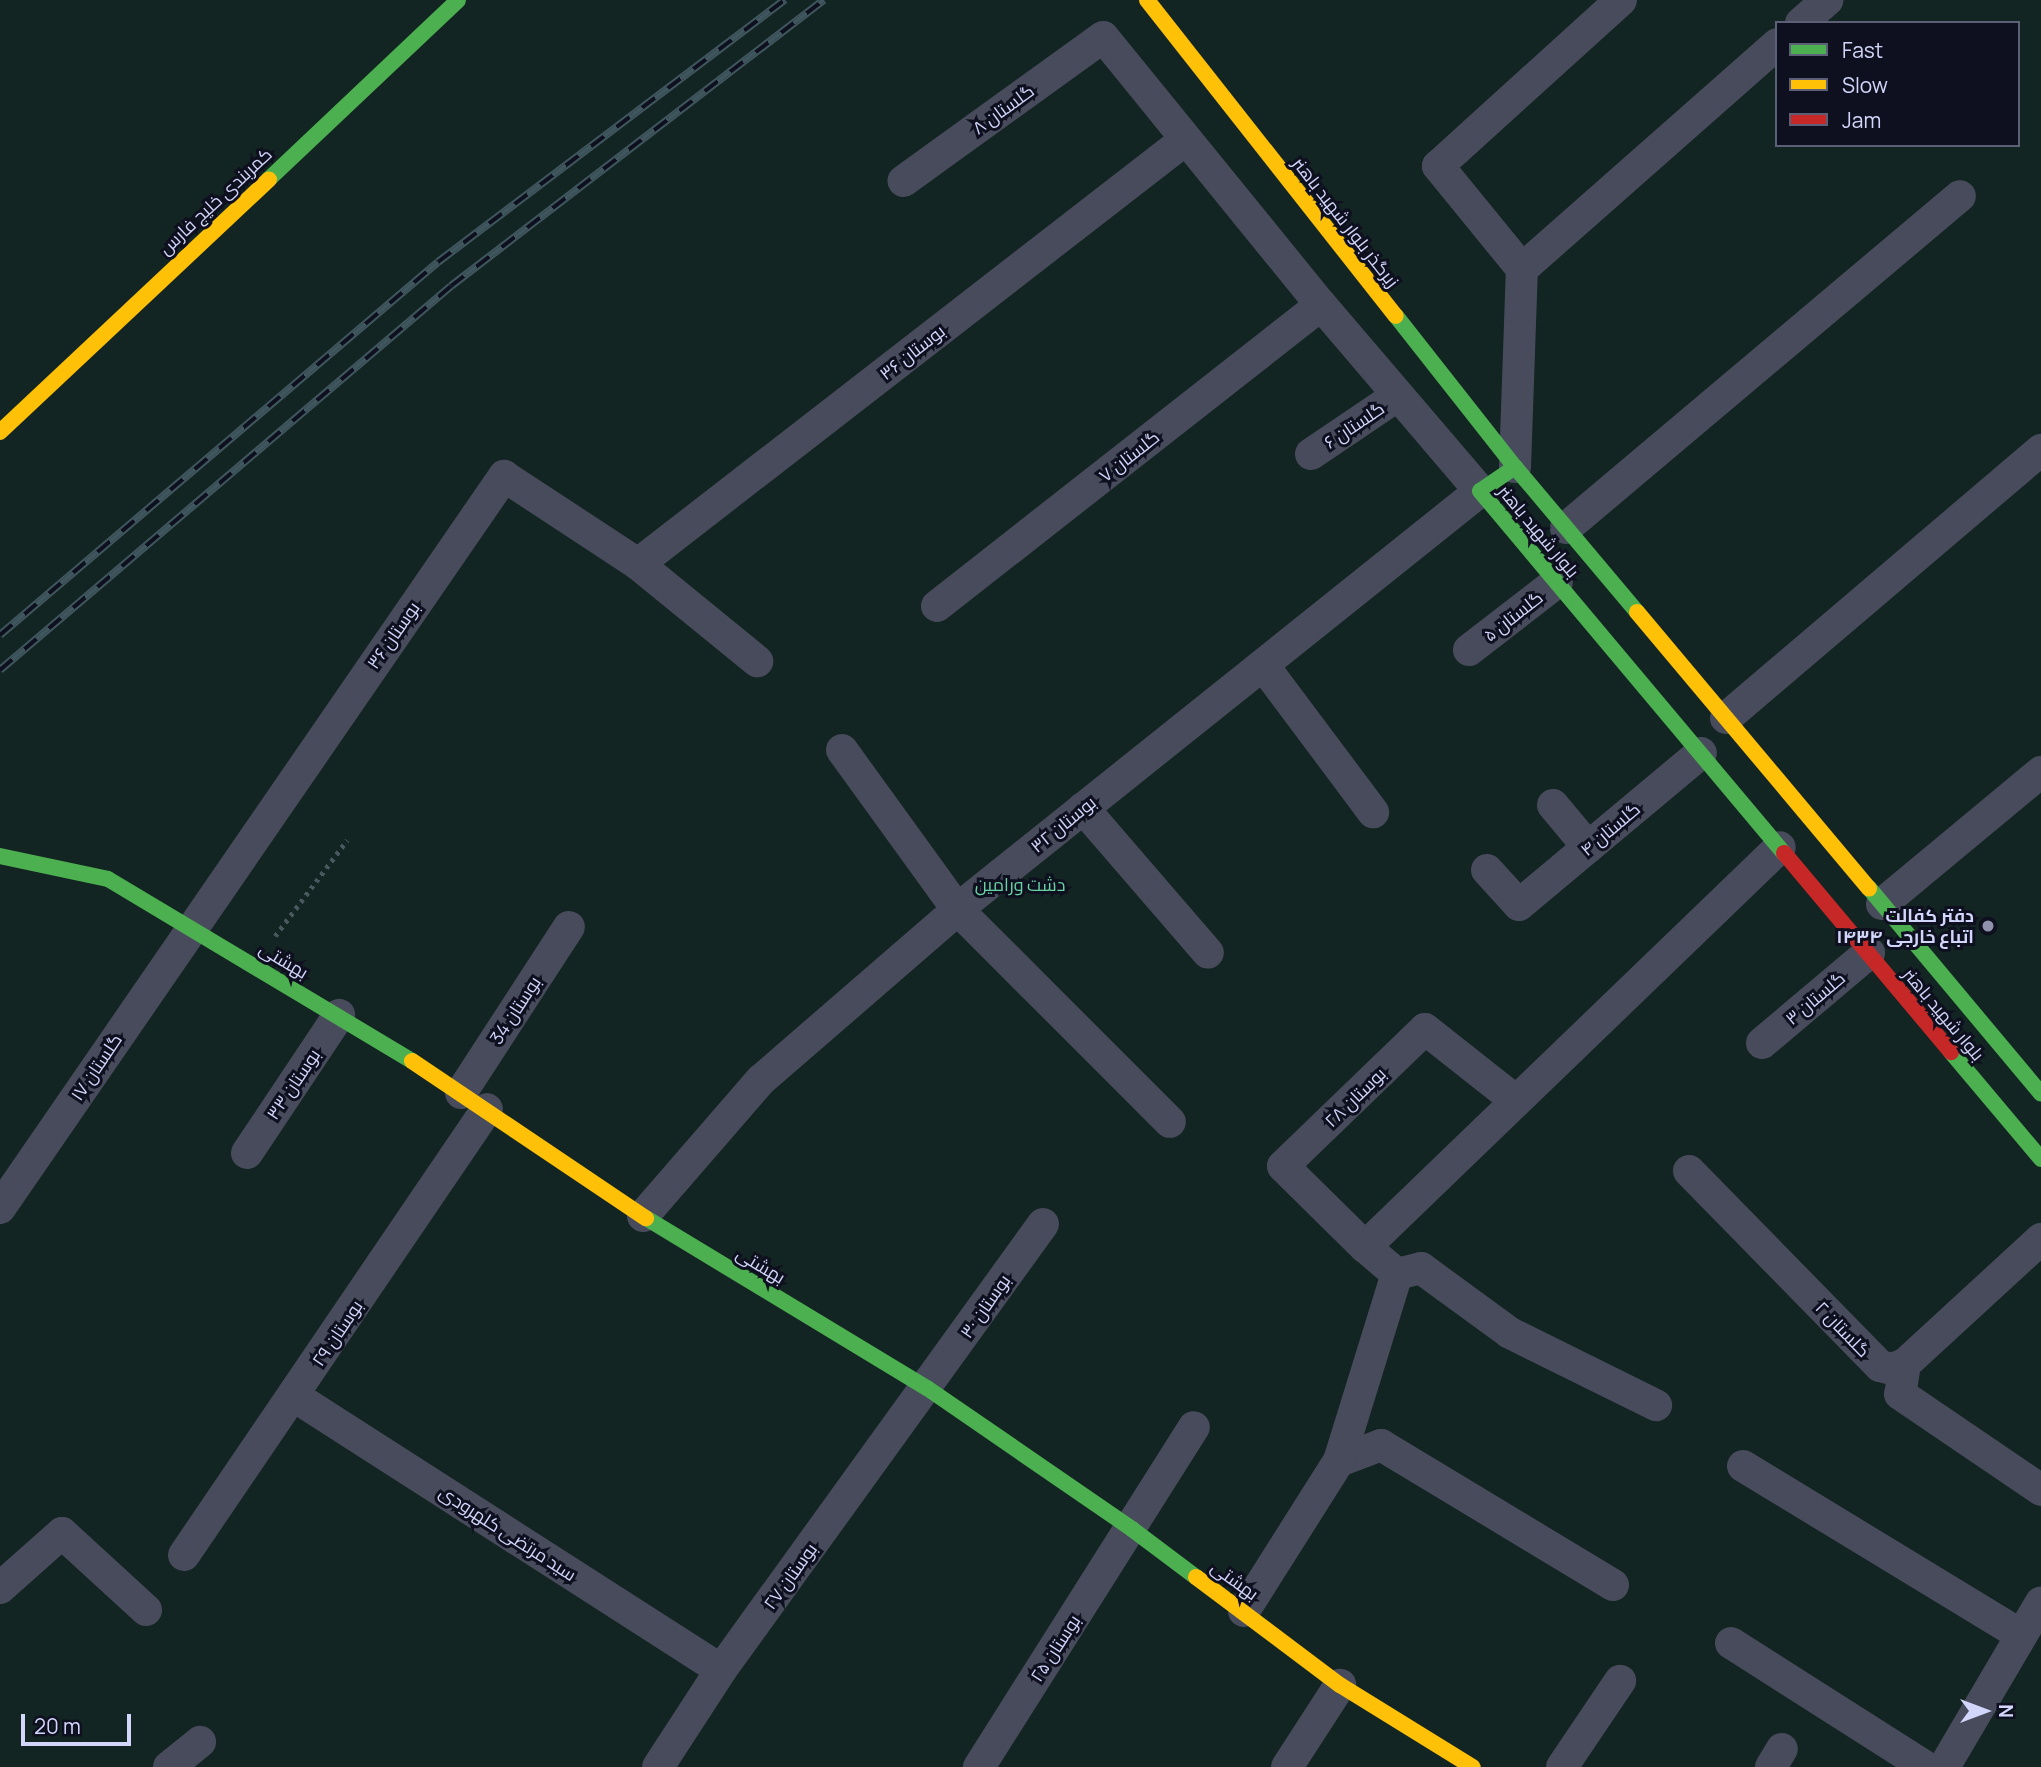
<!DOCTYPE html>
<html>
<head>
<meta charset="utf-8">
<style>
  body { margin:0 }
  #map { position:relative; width:2041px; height:1767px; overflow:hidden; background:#12141c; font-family:Manrope,Cairo,sans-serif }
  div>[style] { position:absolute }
  .green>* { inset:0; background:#132522 }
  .path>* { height:4.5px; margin-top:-2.25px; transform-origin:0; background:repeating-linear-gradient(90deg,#49585e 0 3.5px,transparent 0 8.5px) }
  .street>* { height:32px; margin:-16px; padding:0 16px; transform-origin:16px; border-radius:16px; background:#484b5b }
  .fast>* { height:16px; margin:-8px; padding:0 8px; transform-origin:8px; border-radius:8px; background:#4caf50 }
  .slow>* { height:16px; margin:-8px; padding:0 8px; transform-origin:8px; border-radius:8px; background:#ffc107 }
  .jam>* { height:16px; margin:-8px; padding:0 8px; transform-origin:8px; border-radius:8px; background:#c62828 }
  .rail>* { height:8px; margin-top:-4px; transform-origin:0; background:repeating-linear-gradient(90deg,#0f101f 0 16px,#40565e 0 32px); box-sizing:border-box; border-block:2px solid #40565e }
  .dots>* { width:19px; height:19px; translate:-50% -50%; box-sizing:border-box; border:4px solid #0f101f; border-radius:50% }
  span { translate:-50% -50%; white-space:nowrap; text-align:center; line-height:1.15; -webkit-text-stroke:6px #0f101f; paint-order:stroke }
  .street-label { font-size:18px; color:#d2d6fa }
  .park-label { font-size:18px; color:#67d2a2 }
  .poi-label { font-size:18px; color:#d2d6fa; font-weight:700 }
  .right { translate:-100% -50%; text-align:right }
  .legend { position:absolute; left:1775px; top:21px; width:245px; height:126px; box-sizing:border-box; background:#0f101f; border:2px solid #5d5f77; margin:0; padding:9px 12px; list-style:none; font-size:21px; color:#d2d6fa }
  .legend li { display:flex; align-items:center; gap:14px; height:35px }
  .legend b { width:35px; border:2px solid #5d5f77 }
  .north { position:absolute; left:1950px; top:1676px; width:70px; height:70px; -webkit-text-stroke:5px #0f101f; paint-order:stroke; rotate:90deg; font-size:19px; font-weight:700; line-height:28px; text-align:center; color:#d2d6fa }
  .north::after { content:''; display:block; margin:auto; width:24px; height:32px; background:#d2d6fa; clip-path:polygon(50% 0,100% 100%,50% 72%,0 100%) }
  .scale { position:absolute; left:21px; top:1714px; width:110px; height:32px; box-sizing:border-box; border:4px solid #d2d6fa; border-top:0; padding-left:9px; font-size:21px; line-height:24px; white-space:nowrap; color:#d2d6fa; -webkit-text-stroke:5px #0f101f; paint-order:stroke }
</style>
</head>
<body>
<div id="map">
  <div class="green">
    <i style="clip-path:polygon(evenodd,0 0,2041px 0,2041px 1767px,0 1767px,0 0,1777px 23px,2018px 23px,2018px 145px,1777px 145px,1777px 23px)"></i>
  </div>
  <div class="path">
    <i style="left:275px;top:936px;width:120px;rotate:-53.1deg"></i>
  </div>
  <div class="street">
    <i style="left:1801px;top:23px;width:35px;rotate:-41deg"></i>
    <i style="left:1522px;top:269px;width:340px;rotate:-41.4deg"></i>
    <i style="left:1311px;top:454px;width:104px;rotate:-34deg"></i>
    <i style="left:1515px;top:467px;width:198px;rotate:-88deg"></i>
    <i style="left:1522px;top:269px;width:133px;rotate:-129.2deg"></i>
    <i style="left:1438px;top:166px;width:247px;rotate:-42.2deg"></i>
    <i style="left:1566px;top:528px;width:515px;rotate:-40.12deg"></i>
    <i style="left:638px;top:564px;width:154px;rotate:39.2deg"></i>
    <i style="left:937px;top:606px;width:488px;rotate:-38.1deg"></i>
    <i style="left:1469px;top:650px;width:111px;rotate:-37.7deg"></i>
    <i style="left:1263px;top:665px;width:184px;rotate:53.2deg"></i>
    <i style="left:1726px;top:718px;width:414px;rotate:-40.4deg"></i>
    <i style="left:842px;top:750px;width:196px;rotate:54.1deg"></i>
    <i style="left:957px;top:909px;width:301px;rotate:45deg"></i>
    <i style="left:1553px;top:805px;width:55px;rotate:50.2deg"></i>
    <i style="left:1083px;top:808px;width:191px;rotate:49.2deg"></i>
    <i style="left:1487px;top:870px;width:47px;rotate:47.6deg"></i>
    <i style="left:1519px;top:905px;width:237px;rotate:-39.9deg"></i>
    <i style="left:1882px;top:904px;width:207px;rotate:-39.7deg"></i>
    <i style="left:1762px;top:1043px;width:140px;rotate:-40.1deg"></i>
    <i style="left:461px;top:1093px;width:198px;rotate:-57deg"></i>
    <i style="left:247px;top:1153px;width:166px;rotate:-56.3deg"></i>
    <i style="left:1689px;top:1171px;width:273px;rotate:45.6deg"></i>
    <i style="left:1880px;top:1366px;width:12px;rotate:14deg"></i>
    <i style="left:1892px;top:1369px;width:14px;rotate:-21deg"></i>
    <i style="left:1905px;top:1364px;width:185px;rotate:-42.6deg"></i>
    <i style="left:0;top:1208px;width:889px;rotate:-55.45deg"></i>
    <i style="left:504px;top:476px;width:160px;rotate:33.3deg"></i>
    <i style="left:638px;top:564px;width:692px;rotate:-37.78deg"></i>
    <i style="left:643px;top:1216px;width:180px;rotate:-49.1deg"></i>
    <i style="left:761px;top:1080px;width:270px;rotate:-40.9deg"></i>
    <i style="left:965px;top:903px;width:660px;rotate:-38.66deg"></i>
    <i style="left:1480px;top:491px;width:245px;rotate:-130.5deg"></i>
    <i style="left:1321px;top:305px;width:345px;rotate:-129.1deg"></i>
    <i style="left:1103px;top:37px;width:246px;rotate:144.2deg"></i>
    <i style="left:1365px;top:1247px;width:576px;rotate:-43.95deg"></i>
    <i style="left:1397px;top:1274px;width:42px;rotate:-139.8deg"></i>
    <i style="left:1365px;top:1247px;width:115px;rotate:-135.4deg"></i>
    <i style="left:1283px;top:1166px;width:197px;rotate:-44deg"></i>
    <i style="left:1425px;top:1029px;width:115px;rotate:38.3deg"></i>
    <i style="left:1397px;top:1274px;width:25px;rotate:-14deg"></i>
    <i style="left:1421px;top:1268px;width:110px;rotate:36.1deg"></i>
    <i style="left:1510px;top:1333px;width:163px;rotate:26.3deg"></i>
    <i style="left:1905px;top:1364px;width:30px;rotate:99deg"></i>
    <i style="left:1900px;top:1394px;width:171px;rotate:34.2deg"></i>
    <i style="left:294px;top:1396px;width:507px;rotate:32.69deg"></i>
    <i style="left:1339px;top:1461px;width:45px;rotate:-20.9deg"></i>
    <i style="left:1381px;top:1445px;width:271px;rotate:31.1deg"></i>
    <i style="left:1743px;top:1466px;width:325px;rotate:31.3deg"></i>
    <i style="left:184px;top:1555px;width:539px;rotate:-55.81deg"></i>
    <i style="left:0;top:1588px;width:83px;rotate:-41.6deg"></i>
    <i style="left:62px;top:1533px;width:114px;rotate:42.5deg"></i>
    <i style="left:1244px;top:1611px;width:178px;rotate:-57.7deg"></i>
    <i style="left:1339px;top:1461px;width:196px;rotate:-72.8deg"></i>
    <i style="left:1731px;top:1643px;width:231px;rotate:32.5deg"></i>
    <i style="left:169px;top:1767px;width:40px;rotate:-39deg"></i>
    <i style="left:658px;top:1767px;width:116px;rotate:-57deg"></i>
    <i style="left:721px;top:1670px;width:550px;rotate:-54.17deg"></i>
    <i style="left:979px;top:1767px;width:402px;rotate:-57.7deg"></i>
    <i style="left:1287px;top:1767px;width:98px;rotate:-57.1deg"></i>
    <i style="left:1562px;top:1767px;width:104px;rotate:-56deg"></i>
    <i style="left:1771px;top:1767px;width:21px;rotate:-59deg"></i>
    <i style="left:1944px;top:1767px;width:191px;rotate:-59.5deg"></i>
  </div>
  <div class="fast">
    <i style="left:269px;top:179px;width:260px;rotate:-43.4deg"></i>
    <i style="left:1396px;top:316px;width:192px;rotate:51.8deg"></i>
    <i style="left:1515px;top:467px;width:189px;rotate:49.9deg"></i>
    <i style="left:1515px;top:467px;width:42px;rotate:145.6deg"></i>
    <i style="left:1480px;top:491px;width:473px;rotate:50deg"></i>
    <i style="left:0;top:856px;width:110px;rotate:12deg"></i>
    <i style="left:108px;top:879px;width:354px;rotate:30.9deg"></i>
    <i style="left:1869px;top:888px;width:268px;rotate:50.1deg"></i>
    <i style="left:1951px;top:1052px;width:140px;rotate:49.9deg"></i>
    <i style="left:646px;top:1218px;width:328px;rotate:31.2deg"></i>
    <i style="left:927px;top:1388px;width:249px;rotate:34.5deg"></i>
    <i style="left:1132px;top:1529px;width:80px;rotate:36.9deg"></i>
  </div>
  <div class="slow">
    <i style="left:1147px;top:0;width:402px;rotate:51.8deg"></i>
    <i style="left:0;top:432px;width:369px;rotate:-43.2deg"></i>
    <i style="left:1637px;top:612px;width:361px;rotate:50deg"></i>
    <i style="left:412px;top:1061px;width:282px;rotate:33.9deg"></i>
    <i style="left:1196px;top:1577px;width:180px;rotate:36.9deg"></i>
    <i style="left:1340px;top:1685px;width:156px;rotate:31.7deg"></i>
  </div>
  <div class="jam">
    <i style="left:1784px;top:853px;width:260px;rotate:50deg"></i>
  </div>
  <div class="rail">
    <i style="left:0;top:635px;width:575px;rotate:-40.42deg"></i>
    <i style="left:438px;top:262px;width:435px;rotate:-37.1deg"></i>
    <i style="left:0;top:670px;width:592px;rotate:-40.41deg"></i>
    <i style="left:451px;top:286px;width:470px;rotate:-37.5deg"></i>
  </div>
  <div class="dots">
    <i style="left:1988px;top:926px;background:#8f92ac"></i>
  </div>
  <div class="street-label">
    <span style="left:1003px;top:109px;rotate:-36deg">گلستان ۸</span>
    <span style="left:215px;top:201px;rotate:-43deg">کمربندی خلیج فارس</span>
    <span style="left:1346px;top:222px;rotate:52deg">زیرگذر بلوار شهید باهنر</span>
    <span style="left:912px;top:352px;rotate:-38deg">بوستان ۳۶</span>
    <span style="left:1354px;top:425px;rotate:-34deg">گلستان ۶</span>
    <span style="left:1129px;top:456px;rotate:-38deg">گلستان ۷</span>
    <span style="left:1539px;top:531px;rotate:50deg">بلوار شهید باهنر</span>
    <span style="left:1513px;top:616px;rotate:-38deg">گلستان ۵</span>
    <span style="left:393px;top:635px;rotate:-55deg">بوستان ۳۶</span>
    <span style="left:1063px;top:824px;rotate:-39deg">بوستان ۳۲</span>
    <span style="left:1610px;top:829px;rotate:-40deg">گلستان ۴</span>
    <span style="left:284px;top:960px;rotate:31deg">بهشتی</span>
    <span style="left:1815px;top:998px;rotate:-40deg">گلستان ۳</span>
    <span style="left:515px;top:1010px;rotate:-57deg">بوستان 34</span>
    <span style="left:1944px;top:1014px;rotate:50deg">بلوار شهید باهنر</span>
    <span style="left:96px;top:1067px;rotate:-56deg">گلستان ۱۷</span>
    <span style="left:293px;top:1084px;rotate:-56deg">بوستان ۳۳</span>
    <span style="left:1355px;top:1097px;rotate:-44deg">بوستان ۲۸</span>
    <span style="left:761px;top:1265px;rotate:31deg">بهشتی</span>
    <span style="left:985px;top:1306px;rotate:-55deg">بوستان ۳۰</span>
    <span style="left:1843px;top:1329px;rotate:46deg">گلستان ۲</span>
    <span style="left:337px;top:1333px;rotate:-56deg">بوستان ۲۹</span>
    <span style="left:508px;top:1533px;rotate:33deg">سید مرتضی کلهرودی</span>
    <span style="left:790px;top:1576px;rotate:-54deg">بوستان ۲۷</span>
    <span style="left:1235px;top:1580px;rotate:36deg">بهشتی</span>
    <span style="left:1055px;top:1648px;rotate:-57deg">بوستان ۲۵</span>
  </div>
  <div class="park-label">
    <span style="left:1020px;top:884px">دشت ورامین</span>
  </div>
  <div class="poi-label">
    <span class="right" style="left:1974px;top:926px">دفتر کفالت<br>اتباع خارجی ۱۴۳۴</span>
  </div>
  <ul class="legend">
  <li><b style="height:9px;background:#4caf50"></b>Fast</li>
  <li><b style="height:9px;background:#ffc107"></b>Slow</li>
  <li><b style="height:9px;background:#c62828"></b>Jam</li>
  </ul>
  <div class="north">N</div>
  <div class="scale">20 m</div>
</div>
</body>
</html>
